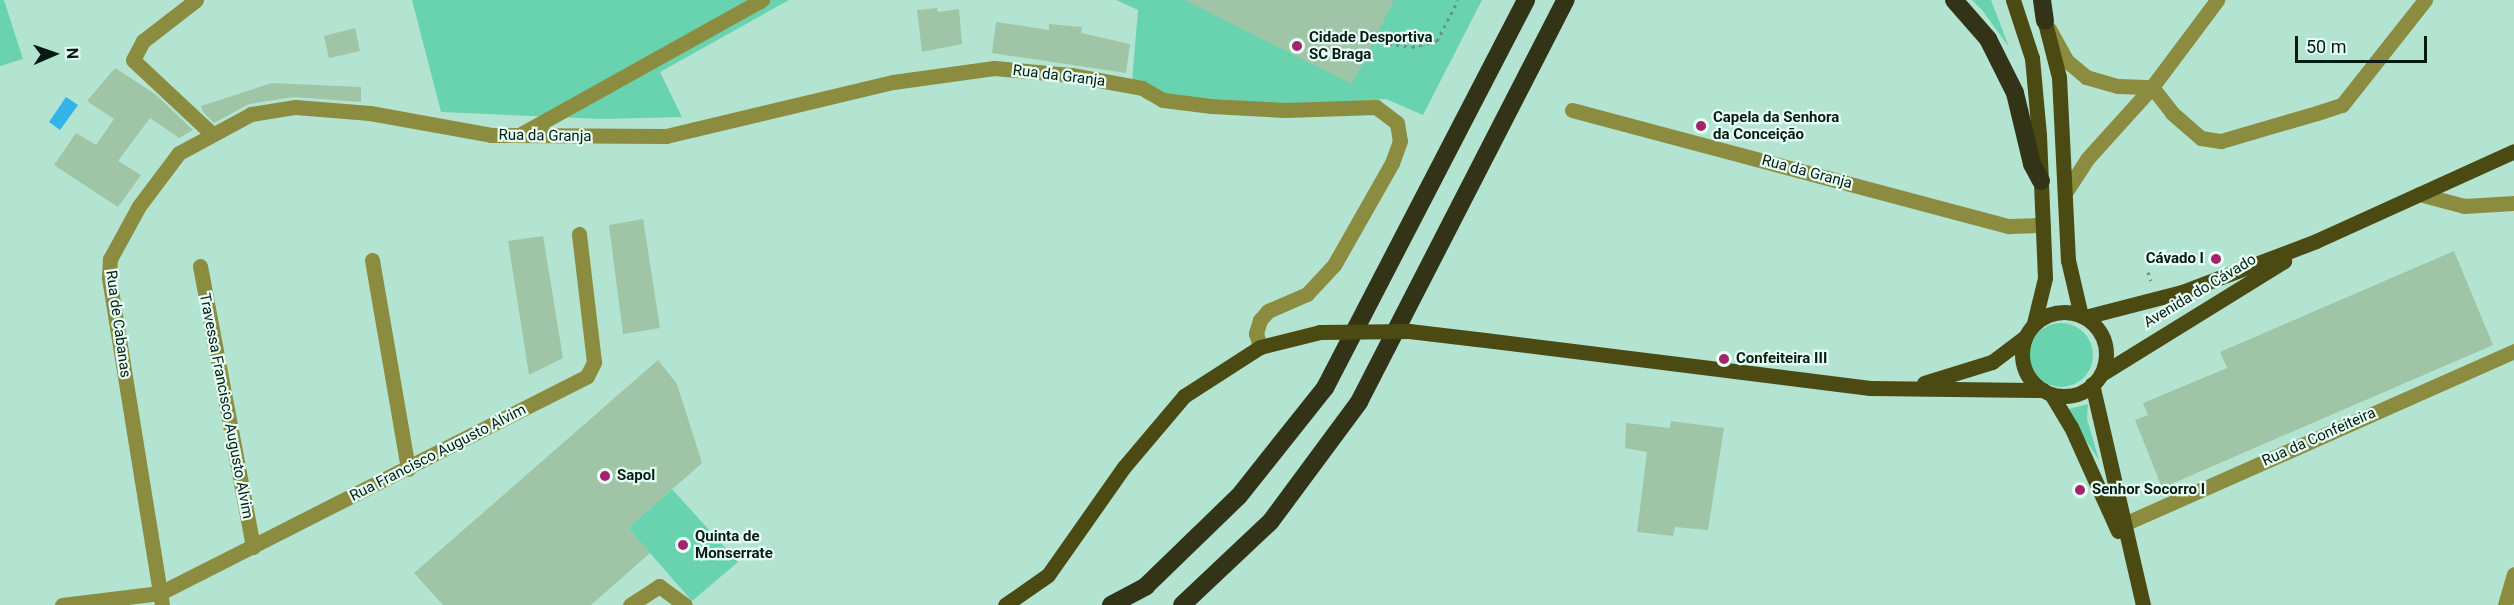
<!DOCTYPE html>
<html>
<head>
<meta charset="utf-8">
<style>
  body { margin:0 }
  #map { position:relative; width:2514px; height:605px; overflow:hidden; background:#b2e4d1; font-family:Roboto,sans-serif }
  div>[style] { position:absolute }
  .green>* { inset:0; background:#69d3b0 }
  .round { border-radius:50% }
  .water>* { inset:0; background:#32b4e7 }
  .building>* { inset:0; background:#a0c5a6 }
  .path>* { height:3px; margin-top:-1.5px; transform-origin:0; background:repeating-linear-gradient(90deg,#6c9183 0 3px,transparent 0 7.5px) }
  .minor>* { height:15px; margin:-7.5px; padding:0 7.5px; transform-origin:7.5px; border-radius:7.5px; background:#8b8c3f }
  .major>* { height:15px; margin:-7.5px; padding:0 7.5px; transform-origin:7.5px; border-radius:7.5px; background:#4a4a12 }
  .major>.ring { margin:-7.5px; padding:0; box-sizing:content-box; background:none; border:15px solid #4a4a12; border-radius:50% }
  .highway>* { height:18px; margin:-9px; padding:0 9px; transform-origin:9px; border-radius:9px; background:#333317 }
  .major-bridge>* { height:15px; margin:-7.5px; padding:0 7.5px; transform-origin:7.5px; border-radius:7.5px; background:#4a4a12 }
  .dots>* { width:16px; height:16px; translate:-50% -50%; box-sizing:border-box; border:3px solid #e6fff5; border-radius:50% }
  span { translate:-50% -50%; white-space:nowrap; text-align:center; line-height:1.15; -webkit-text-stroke:4.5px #e6fff5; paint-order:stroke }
  .poi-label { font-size:15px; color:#071a14; font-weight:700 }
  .left { translate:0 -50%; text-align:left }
  .right { translate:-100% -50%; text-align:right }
  .street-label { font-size:15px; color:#071a14 }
  .north { position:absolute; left:24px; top:24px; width:60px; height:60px; -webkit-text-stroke:4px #e6fff5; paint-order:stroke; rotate:88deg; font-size:16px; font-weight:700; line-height:24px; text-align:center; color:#071a14 }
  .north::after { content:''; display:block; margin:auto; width:21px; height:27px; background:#071a14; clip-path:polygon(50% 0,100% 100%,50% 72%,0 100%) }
  .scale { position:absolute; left:2295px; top:36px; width:132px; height:27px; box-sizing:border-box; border:3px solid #071a14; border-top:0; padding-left:8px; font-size:18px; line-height:21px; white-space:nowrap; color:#071a14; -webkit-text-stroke:4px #e6fff5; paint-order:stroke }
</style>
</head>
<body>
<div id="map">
  <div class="green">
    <i style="clip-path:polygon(0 0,4px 0,23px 59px,0 66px)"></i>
    <i style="clip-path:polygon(412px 0,789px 0,660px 72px,682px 117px,602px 119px,441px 112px)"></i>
    <i style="clip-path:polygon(1116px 0,1482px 0,1423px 115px,1386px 99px,1309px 106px,1164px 95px,1132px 82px,1138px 10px)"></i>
    <i style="clip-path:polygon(1972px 0,1991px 0,2009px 47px,1982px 10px)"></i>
    <i class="round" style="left:2029px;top:323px;width:64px;height:64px"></i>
    <i style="clip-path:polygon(2088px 404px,2087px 419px,2099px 460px,2065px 410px)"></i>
    <i style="clip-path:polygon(672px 489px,738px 562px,692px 601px,628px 528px)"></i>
  </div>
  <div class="water">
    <i style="clip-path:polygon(66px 97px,78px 105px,60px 130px,49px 122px)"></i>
  </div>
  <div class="building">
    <i style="clip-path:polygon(1185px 0,1394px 0,1352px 84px)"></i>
    <i style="clip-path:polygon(937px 8px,938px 12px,959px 9px,962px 44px,922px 52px,917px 10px)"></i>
    <i style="clip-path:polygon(996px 22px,1049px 30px,1049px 24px,1082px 27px,1081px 33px,1130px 44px,1126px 73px,992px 53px)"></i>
    <i style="clip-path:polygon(355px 28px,360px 51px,329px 58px,324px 36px)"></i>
    <i style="clip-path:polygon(115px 68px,155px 94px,193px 130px,179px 138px,150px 118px,118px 161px,141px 175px,118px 207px,54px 165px,76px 133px,96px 145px,114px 119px,87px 101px)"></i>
    <i style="clip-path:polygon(272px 83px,361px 87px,361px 102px,293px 97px,249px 104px,214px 123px,203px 112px,201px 106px)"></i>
    <i style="clip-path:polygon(643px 219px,660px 328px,623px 334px,609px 225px)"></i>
    <i style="clip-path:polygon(543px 236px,563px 358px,529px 375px,508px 241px)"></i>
    <i style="clip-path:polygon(2454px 251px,2493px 345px,2162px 488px,2135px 420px,2148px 415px,2143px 403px,2227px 368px,2220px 352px)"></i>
    <i style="clip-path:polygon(658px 360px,677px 384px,702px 463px,628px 528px,650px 553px,591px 605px,443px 605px,414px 573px)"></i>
    <i style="clip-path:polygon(1671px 421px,1724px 428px,1708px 530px,1675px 527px,1673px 536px,1637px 532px,1647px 452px,1625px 448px,1626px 423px,1670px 428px)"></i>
  </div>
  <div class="path">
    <i style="left:1374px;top:41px;width:38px;rotate:9deg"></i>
    <i style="left:1412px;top:47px;width:26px;rotate:-13deg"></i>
    <i style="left:1437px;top:41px;width:46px;rotate:-62.9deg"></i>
    <i style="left:2148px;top:272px;width:9px;rotate:72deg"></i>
  </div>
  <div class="minor">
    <i style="left:196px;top:0;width:67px;rotate:142.3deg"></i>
    <i style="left:143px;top:41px;width:21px;rotate:118deg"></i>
    <i style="left:133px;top:60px;width:105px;rotate:43.1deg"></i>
    <i style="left:2049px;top:29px;width:37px;rotate:61deg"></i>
    <i style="left:2067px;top:61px;width:25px;rotate:40deg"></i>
    <i style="left:2086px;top:77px;width:33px;rotate:16deg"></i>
    <i style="left:2118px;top:86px;width:34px;rotate:2deg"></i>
    <i style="left:2152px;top:87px;width:33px;rotate:52deg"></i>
    <i style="left:2172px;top:113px;width:38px;rotate:41deg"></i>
    <i style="left:2201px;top:138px;width:20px;rotate:9deg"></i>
    <i style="left:2221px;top:141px;width:100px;rotate:-16.3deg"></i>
    <i style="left:2317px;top:113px;width:26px;rotate:-18deg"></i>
    <i style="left:2342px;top:105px;width:134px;rotate:-51.7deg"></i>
    <i style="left:1572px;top:110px;width:452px;rotate:14.9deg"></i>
    <i style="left:2009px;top:226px;width:34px;rotate:-2deg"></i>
    <i style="left:521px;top:134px;width:276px;rotate:-29.1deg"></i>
    <i style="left:2067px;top:190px;width:37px;rotate:-57deg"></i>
    <i style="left:2087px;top:159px;width:97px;rotate:-47.9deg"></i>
    <i style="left:2152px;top:87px;width:109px;rotate:-53.2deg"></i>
    <i style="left:2419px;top:194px;width:47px;rotate:14.9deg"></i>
    <i style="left:2464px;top:206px;width:50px;rotate:-3.4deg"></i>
    <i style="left:372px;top:260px;width:212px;rotate:80.2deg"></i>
    <i style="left:200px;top:266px;width:286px;rotate:79.3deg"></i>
    <i style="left:2124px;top:524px;width:427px;rotate:-23.9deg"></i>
    <i style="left:62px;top:605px;width:99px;rotate:-7deg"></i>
    <i style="left:160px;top:593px;width:479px;rotate:-26.9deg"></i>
    <i style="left:587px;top:376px;width:16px;rotate:-63deg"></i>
    <i style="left:594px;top:362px;width:129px;rotate:-96.7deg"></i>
    <i style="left:162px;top:605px;width:332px;rotate:-99.2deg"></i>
    <i style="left:109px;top:277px;width:18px;rotate:-87deg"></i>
    <i style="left:110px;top:259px;width:60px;rotate:-61.3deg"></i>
    <i style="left:139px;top:206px;width:66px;rotate:-53deg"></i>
    <i style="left:179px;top:153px;width:82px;rotate:-28.4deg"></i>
    <i style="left:251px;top:114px;width:45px;rotate:-9deg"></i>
    <i style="left:295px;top:107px;width:75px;rotate:4.6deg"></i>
    <i style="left:370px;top:113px;width:123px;rotate:10.3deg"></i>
    <i style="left:491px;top:135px;width:175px;rotate:0.3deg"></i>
    <i style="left:666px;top:136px;width:233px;rotate:-13.4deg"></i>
    <i style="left:893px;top:82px;width:102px;rotate:-7.9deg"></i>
    <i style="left:994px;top:68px;width:77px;rotate:5.2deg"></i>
    <i style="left:1071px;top:75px;width:72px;rotate:10.4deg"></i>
    <i style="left:1142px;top:88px;width:24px;rotate:30deg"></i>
    <i style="left:1163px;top:100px;width:49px;rotate:7deg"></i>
    <i style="left:1212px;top:106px;width:73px;rotate:3.1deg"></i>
    <i style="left:1285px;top:110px;width:91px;rotate:-1.9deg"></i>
    <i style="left:1376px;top:107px;width:26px;rotate:37deg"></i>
    <i style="left:1397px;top:123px;width:18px;rotate:81deg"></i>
    <i style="left:1400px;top:141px;width:23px;rotate:110deg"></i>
    <i style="left:1392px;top:163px;width:117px;rotate:119.6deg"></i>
    <i style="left:1334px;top:265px;width:40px;rotate:133deg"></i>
    <i style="left:1307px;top:294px;width:43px;rotate:156.4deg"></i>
    <i style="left:1268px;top:311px;width:12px;rotate:132deg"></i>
    <i style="left:1260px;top:320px;width:14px;rotate:107deg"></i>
    <i style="left:1256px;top:333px;width:15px;rotate:74deg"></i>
    <i style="left:630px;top:605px;width:35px;rotate:-33deg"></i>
    <i style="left:659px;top:586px;width:32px;rotate:36deg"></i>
    <i style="left:2505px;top:605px;width:32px;rotate:-74deg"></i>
  </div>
  <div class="major">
    <i style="left:2013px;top:0;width:61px;rotate:71.9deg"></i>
    <i style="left:2032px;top:58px;width:77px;rotate:84.8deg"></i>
    <i style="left:2039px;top:135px;width:143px;rotate:87.6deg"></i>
    <i style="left:2045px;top:278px;width:46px;rotate:103.7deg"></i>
    <i style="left:2042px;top:11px;width:68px;rotate:75.6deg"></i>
    <i style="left:2059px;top:77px;width:183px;rotate:87.2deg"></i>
    <i style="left:2068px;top:260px;width:57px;rotate:76.9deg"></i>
    <i class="ring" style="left:2022px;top:312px;width:69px;height:69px"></i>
    <i style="left:2085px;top:317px;width:100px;rotate:-14.5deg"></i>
    <i style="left:2182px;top:292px;width:143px;rotate:-20.8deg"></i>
    <i style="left:2316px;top:241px;width:217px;rotate:-24.4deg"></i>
    <i style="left:1477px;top:339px;width:396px;rotate:7.1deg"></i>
    <i style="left:1870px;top:388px;width:173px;rotate:0.7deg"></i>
    <i style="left:2103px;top:373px;width:213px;rotate:-31.7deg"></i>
    <i style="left:1924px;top:383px;width:71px;rotate:-17.2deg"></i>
    <i style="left:1992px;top:362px;width:41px;rotate:-37.1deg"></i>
    <i style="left:2092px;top:384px;width:227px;rotate:77deg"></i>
    <i style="left:2051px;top:394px;width:39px;rotate:59deg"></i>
    <i style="left:2071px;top:427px;width:114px;rotate:65.7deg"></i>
    <i style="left:1005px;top:605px;width:52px;rotate:-34.9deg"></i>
    <i style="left:1048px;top:575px;width:132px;rotate:-54.9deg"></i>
    <i style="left:1124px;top:467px;width:93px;rotate:-49.8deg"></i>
    <i style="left:1184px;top:396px;width:90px;rotate:-32.8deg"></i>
    <i style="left:1260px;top:347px;width:62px;rotate:-14deg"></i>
  </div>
  <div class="highway">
    <i style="left:1954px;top:0;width:52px;rotate:48.9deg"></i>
    <i style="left:1988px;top:39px;width:60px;rotate:63.4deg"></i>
    <i style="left:2015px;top:93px;width:73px;rotate:76.5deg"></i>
    <i style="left:2032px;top:164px;width:19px;rotate:62deg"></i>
    <i style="left:2042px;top:0;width:21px;rotate:82deg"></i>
    <i style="left:1111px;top:605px;width:40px;rotate:-28deg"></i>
    <i style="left:1146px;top:586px;width:129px;rotate:-44.1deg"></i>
    <i style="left:1239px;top:496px;width:138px;rotate:-51.5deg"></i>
    <i style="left:1325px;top:388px;width:437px;rotate:-62.6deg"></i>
    <i style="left:1182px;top:605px;width:122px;rotate:-43.3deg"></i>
    <i style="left:1271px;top:521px;width:148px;rotate:-53.5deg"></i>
    <i style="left:1359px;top:402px;width:452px;rotate:-62.8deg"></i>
  </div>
  <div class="major-bridge">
    <i style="left:1320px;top:332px;width:89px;rotate:-0.6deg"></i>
    <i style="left:1409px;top:331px;width:68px;rotate:6.7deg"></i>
  </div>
  <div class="dots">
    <i style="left:1297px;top:46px;background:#a5226f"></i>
    <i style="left:1701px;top:126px;background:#a5226f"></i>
    <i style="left:2216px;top:259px;background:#a5226f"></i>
    <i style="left:1724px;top:359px;background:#a5226f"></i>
    <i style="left:605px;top:476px;background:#a5226f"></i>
    <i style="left:2080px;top:490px;background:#a5226f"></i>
    <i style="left:683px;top:545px;background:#a5226f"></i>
  </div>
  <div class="poi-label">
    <span class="left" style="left:1309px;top:46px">Cidade Desportiva<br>SC Braga</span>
    <span class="left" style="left:1713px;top:126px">Capela da Senhora<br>da Conceição</span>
    <span class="right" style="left:2204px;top:259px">Cávado I</span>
    <span class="left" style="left:1736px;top:359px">Confeiteira III</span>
    <span class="left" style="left:617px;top:476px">Sapol</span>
    <span class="left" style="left:2092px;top:490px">Senhor Socorro I</span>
    <span class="left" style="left:695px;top:545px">Quinta de<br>Monserrate</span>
  </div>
  <div class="street-label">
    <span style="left:1059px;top:76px;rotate:7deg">Rua da Granja</span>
    <span style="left:545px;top:136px;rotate:1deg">Rua da Granja</span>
    <span style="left:1807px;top:172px;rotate:15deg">Rua da Granja</span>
    <span style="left:2200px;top:291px;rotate:-31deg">Avenida do Cávado</span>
    <span style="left:118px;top:324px;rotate:82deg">Rua de Cabanas</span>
    <span style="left:226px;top:406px;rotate:79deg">Travessa Francisco Augusto Alvim</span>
    <span style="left:2319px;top:437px;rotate:-24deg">Rua da Confeiteira</span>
    <span style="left:438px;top:453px;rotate:-27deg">Rua Francisco Augusto Alvim</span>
  </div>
  <div class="north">N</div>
  <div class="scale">50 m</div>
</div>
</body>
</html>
